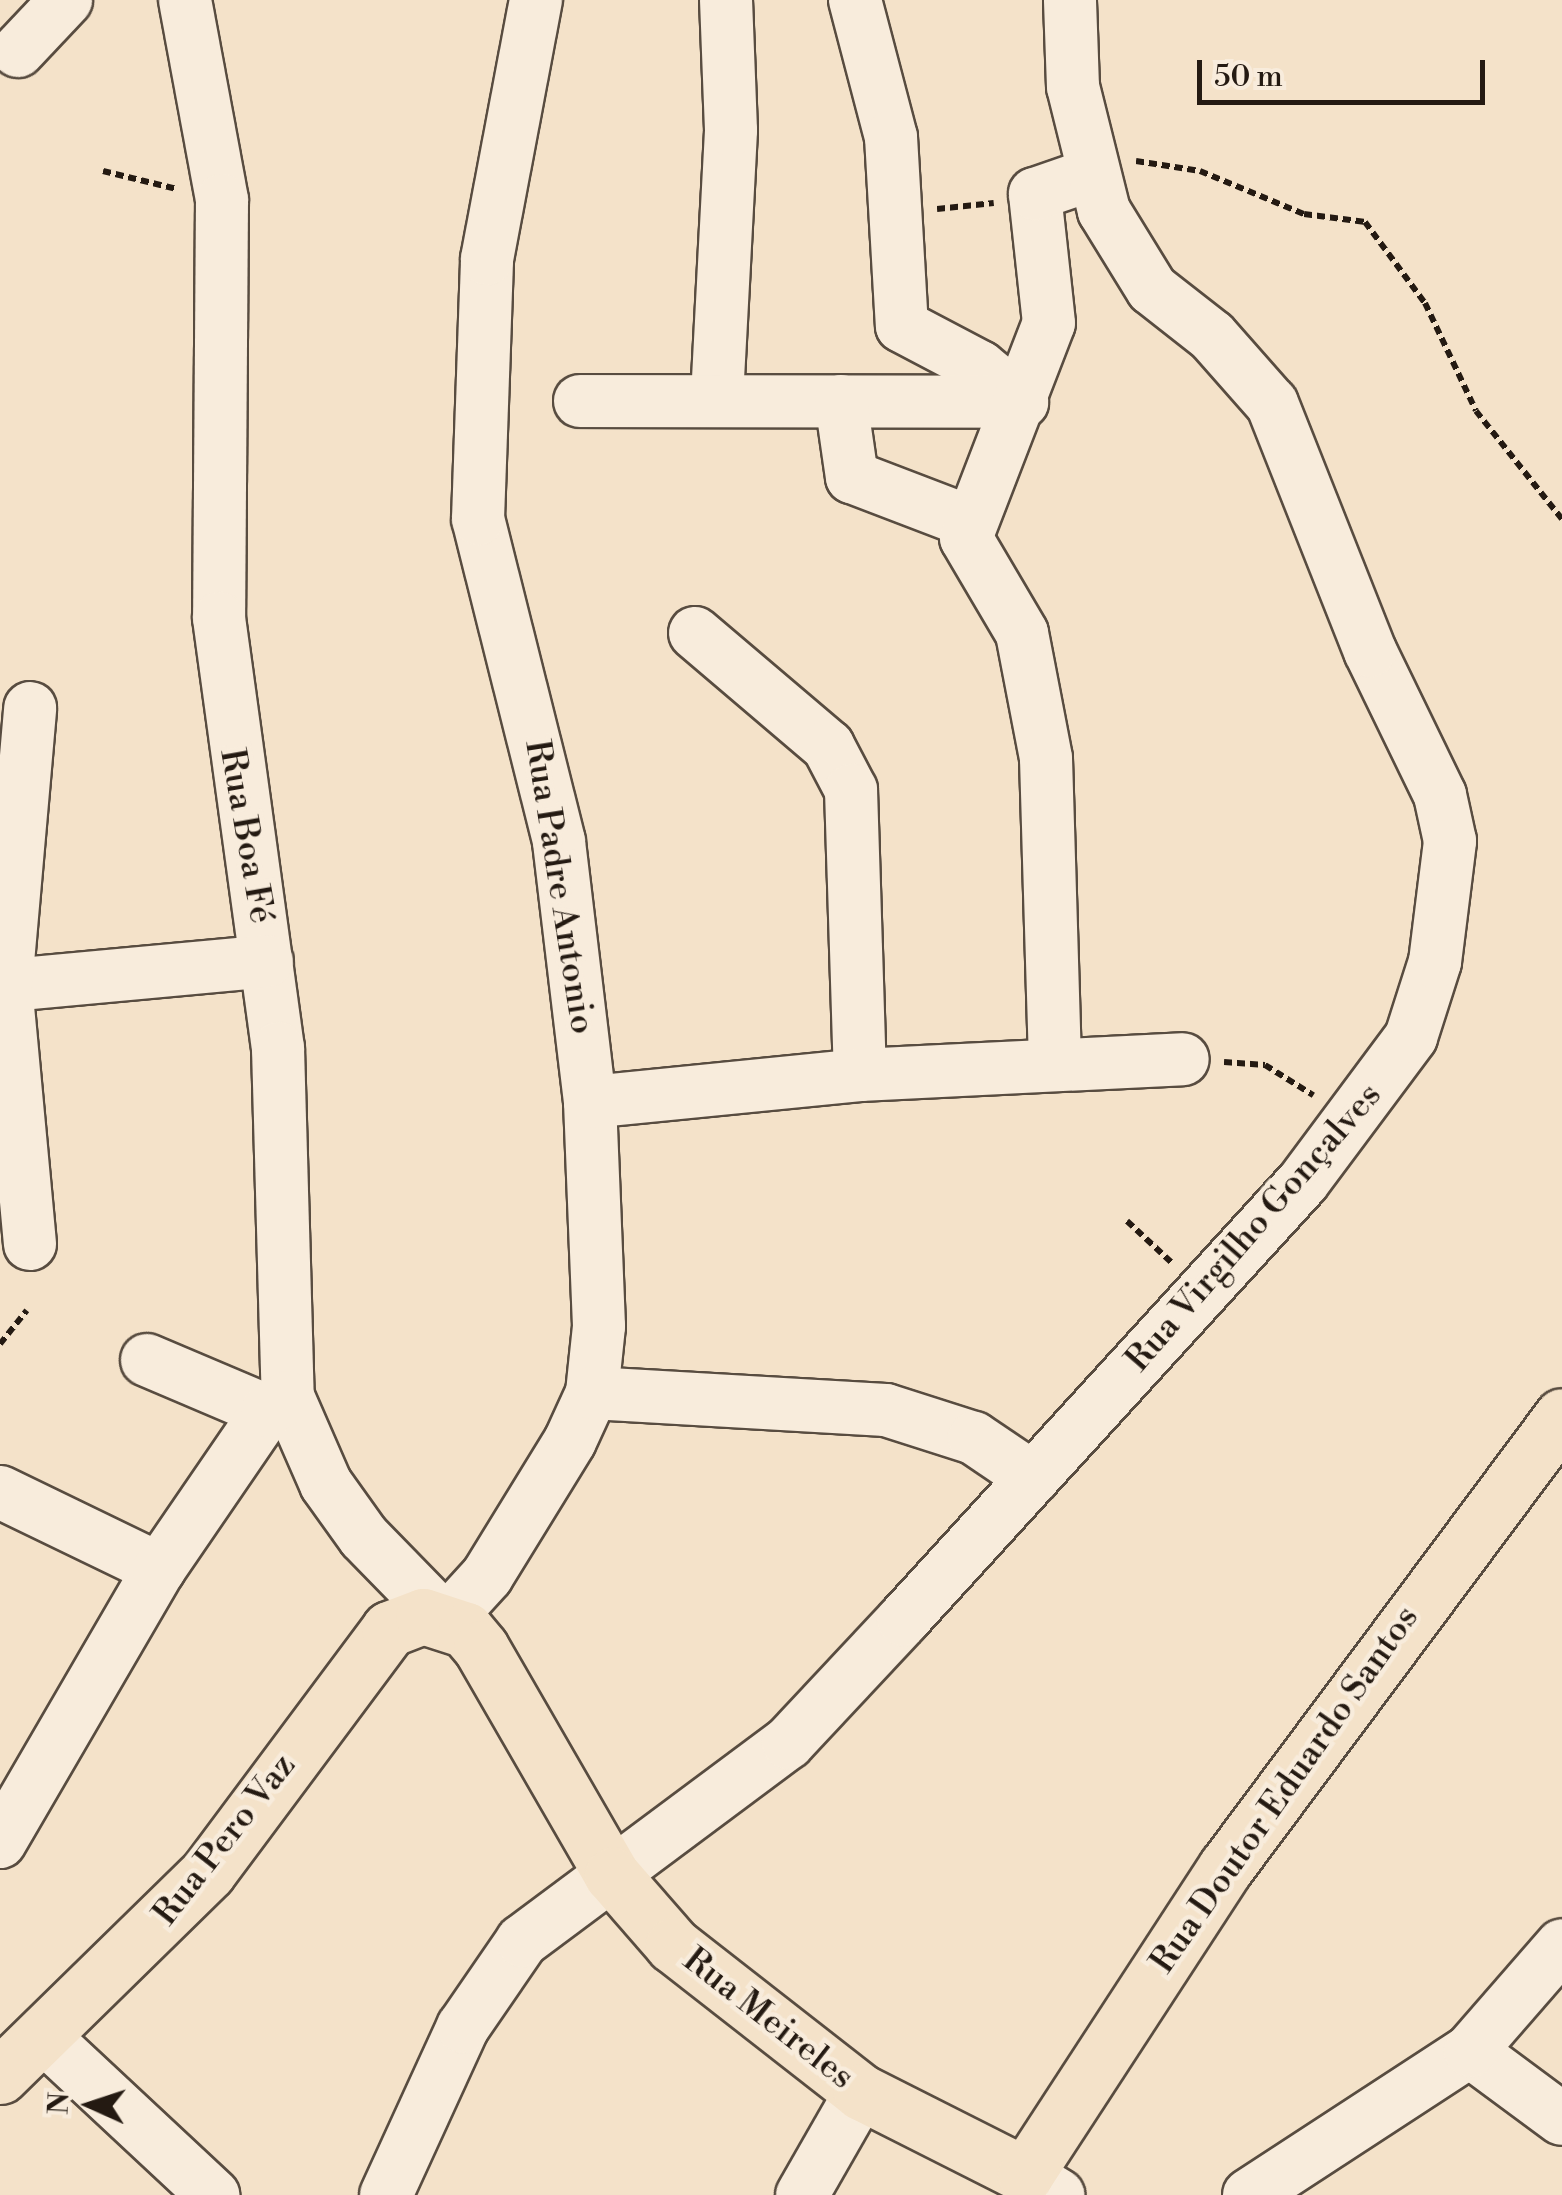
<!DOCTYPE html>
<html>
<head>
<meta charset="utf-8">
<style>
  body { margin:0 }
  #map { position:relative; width:1562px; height:2195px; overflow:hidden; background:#f4e2c9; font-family:"Libre Bodoni",serif }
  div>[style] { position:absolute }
  .path>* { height:6px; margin-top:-3px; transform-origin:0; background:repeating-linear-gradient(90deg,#241a12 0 8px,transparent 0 13px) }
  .roads { filter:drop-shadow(2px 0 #584c40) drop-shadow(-2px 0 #584c40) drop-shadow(0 2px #584c40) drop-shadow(0 -2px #584c40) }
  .minor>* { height:52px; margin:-26px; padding:0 26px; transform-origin:26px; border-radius:26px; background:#f8ecdc }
  .major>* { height:55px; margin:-27.5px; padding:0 27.5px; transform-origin:27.5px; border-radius:27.5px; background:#f4e2c9 }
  span { translate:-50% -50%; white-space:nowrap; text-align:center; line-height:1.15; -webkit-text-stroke:9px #f8ecdc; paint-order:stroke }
  .street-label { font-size:35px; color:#241a12 }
  .north { position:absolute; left:40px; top:2055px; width:100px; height:100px; -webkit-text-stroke:8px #f8ecdc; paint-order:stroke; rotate:273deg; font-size:28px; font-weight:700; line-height:40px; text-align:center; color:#241a12 }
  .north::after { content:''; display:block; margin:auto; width:35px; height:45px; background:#241a12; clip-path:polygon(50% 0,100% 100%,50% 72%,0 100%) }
  .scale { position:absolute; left:1197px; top:60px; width:288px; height:45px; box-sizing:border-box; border:5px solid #241a12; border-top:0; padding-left:12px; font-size:30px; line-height:35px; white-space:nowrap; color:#241a12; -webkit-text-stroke:8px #f8ecdc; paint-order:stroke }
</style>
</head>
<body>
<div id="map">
  <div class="path">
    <i style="left:1136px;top:161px;width:65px;rotate:8.9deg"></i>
    <i style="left:1200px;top:171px;width:113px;rotate:22.5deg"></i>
    <i style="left:1304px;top:214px;width:62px;rotate:7.5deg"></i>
    <i style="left:1365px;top:222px;width:101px;rotate:53.5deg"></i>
    <i style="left:1425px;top:303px;width:119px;rotate:64.7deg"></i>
    <i style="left:1476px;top:411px;width:138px;rotate:51.5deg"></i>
    <i style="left:103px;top:171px;width:76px;rotate:13.7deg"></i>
    <i style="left:937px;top:209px;width:57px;rotate:-6deg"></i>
    <i style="left:1224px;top:1062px;width:41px;rotate:4.2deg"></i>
    <i style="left:1265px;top:1065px;width:57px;rotate:32deg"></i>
    <i style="left:1127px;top:1221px;width:62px;rotate:43deg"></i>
    <i style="left:0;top:1344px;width:43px;rotate:-51.5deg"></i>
  </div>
  <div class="roads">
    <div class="minor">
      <i style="left:185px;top:0;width:203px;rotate:79.5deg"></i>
      <i style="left:222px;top:200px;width:418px;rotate:90.4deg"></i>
      <i style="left:219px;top:618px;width:434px;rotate:82.2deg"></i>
      <i style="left:278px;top:1048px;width:349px;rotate:88.4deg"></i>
      <i style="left:288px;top:1397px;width:95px;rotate:66.4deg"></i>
      <i style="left:326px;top:1484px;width:65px;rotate:54.4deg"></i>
      <i style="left:364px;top:1537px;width:117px;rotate:45.7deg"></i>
      <i style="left:446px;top:1621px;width:61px;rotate:-47.7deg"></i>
      <i style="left:487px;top:1576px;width:158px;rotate:-58.4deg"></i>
      <i style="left:570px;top:1441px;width:53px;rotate:-65.4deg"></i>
      <i style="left:592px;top:1393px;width:67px;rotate:-84deg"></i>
      <i style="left:599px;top:1326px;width:224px;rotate:-92.3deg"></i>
      <i style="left:590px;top:1102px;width:263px;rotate:-96.8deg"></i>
      <i style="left:559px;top:841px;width:332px;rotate:-104.1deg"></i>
      <i style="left:478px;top:519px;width:260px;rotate:-88deg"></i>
      <i style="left:487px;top:259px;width:264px;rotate:-79.3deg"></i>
      <i style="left:855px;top:0;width:142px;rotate:75.3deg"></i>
      <i style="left:891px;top:137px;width:189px;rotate:86.7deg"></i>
      <i style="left:902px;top:326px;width:88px;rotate:27.7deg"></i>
      <i style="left:980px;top:367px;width:55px;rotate:39.8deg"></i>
      <i style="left:18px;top:51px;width:70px;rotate:-46.7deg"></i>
      <i style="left:717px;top:398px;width:268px;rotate:-87deg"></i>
      <i style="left:731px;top:130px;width:130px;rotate:-92.2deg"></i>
      <i style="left:580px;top:401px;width:442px;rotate:0.1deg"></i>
      <i style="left:841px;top:401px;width:77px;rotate:81.8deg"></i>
      <i style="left:852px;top:477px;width:126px;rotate:20.9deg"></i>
      <i style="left:695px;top:633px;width:175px;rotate:40.4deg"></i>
      <i style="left:828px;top:746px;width:50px;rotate:62.4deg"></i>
      <i style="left:851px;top:790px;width:285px;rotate:88.2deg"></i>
      <i style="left:0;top:986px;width:268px;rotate:-5.3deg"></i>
      <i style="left:1055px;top:1062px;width:304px;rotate:-91.7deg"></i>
      <i style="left:1046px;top:758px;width:127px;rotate:-100.9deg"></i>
      <i style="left:1022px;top:633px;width:110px;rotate:-120.5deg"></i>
      <i style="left:966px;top:538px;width:230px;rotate:-68.9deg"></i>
      <i style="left:1049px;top:323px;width:130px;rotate:-96.2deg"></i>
      <i style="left:1035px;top:194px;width:61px;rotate:-19deg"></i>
      <i style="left:590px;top:1102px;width:271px;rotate:-5.7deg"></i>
      <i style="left:860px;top:1075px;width:323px;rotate:-2.8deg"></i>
      <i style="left:30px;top:1244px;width:260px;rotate:-95.3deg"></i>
      <i style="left:6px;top:985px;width:278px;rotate:-85deg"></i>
      <i style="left:147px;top:1360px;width:130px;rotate:23deg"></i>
      <i style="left:592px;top:1393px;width:294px;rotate:3.3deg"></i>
      <i style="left:886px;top:1410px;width:92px;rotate:17.7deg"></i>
      <i style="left:974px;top:1438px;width:71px;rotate:34.1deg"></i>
      <i style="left:0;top:1492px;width:177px;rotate:25.8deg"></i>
      <i style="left:0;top:1842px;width:316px;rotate:-59.8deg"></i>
      <i style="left:159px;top:1569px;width:191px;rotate:-55.6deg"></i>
      <i style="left:267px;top:1411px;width:25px;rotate:-34deg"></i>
      <i style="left:46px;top:2039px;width:229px;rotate:43deg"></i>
      <i style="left:1470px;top:2051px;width:114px;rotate:36.5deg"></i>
      <i style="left:1025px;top:2175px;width:39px;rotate:31deg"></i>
      <i style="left:386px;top:2195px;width:185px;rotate:-65.4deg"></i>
      <i style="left:463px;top:2027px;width:104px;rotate:-55.5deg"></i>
      <i style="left:522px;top:1941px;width:332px;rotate:-36.7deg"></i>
      <i style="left:788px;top:1743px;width:168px;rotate:-46.9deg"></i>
      <i style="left:903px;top:1620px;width:593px;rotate:-47.6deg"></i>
      <i style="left:1303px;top:1182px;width:181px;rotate:-53.3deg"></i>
      <i style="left:1411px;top:1037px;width:79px;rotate:-72.3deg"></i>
      <i style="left:1435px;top:962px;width:122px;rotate:-82.9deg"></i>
      <i style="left:1450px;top:841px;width:47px;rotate:-102.3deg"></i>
      <i style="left:1440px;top:795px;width:160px;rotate:-115.9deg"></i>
      <i style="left:1370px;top:651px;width:266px;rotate:-111.6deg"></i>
      <i style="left:1272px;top:404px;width:91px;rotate:-131.4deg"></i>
      <i style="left:1212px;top:336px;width:76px;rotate:-141.9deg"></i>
      <i style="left:1152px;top:289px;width:92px;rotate:-121.6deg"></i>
      <i style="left:1104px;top:211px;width:128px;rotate:-104deg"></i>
      <i style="left:1073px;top:87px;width:87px;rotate:-92deg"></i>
      <i style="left:802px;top:2195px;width:119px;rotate:-60.2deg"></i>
      <i style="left:1249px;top:2195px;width:264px;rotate:-33.1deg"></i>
      <i style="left:1470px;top:2051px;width:140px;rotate:-49deg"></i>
    </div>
    <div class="major">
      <i style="left:0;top:2076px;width:291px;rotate:-44.4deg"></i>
      <i style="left:208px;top:1872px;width:303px;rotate:-53.3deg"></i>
      <i style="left:389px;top:1629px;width:36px;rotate:-21deg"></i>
      <i style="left:423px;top:1616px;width:45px;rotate:18deg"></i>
      <i style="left:466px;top:1630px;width:23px;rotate:50deg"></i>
      <i style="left:481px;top:1648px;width:262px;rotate:60deg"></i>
      <i style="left:612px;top:1875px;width:93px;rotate:48.9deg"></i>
      <i style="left:673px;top:1945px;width:239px;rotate:38deg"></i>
      <i style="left:861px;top:2092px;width:184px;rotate:26.8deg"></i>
      <i style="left:1025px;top:2175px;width:368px;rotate:-56.9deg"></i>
      <i style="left:1226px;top:1867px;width:562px;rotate:-53.31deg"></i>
    </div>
  </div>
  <div class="street-label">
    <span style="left:246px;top:836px;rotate:80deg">Rua Boa Fé</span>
    <span style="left:559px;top:887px;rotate:81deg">Rua Padre Antonio</span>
    <span style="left:1254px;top:1228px;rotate:-49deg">Rua Virgilho Gonçalves</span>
    <span style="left:1285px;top:1790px;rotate:-55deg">Rua Doutor Eduardo Santos</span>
    <span style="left:225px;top:1840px;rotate:-52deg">Rua Pero Vaz</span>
    <span style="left:768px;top:2019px;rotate:38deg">Rua Meireles</span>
  </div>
  <div class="north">N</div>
  <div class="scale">50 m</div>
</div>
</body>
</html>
